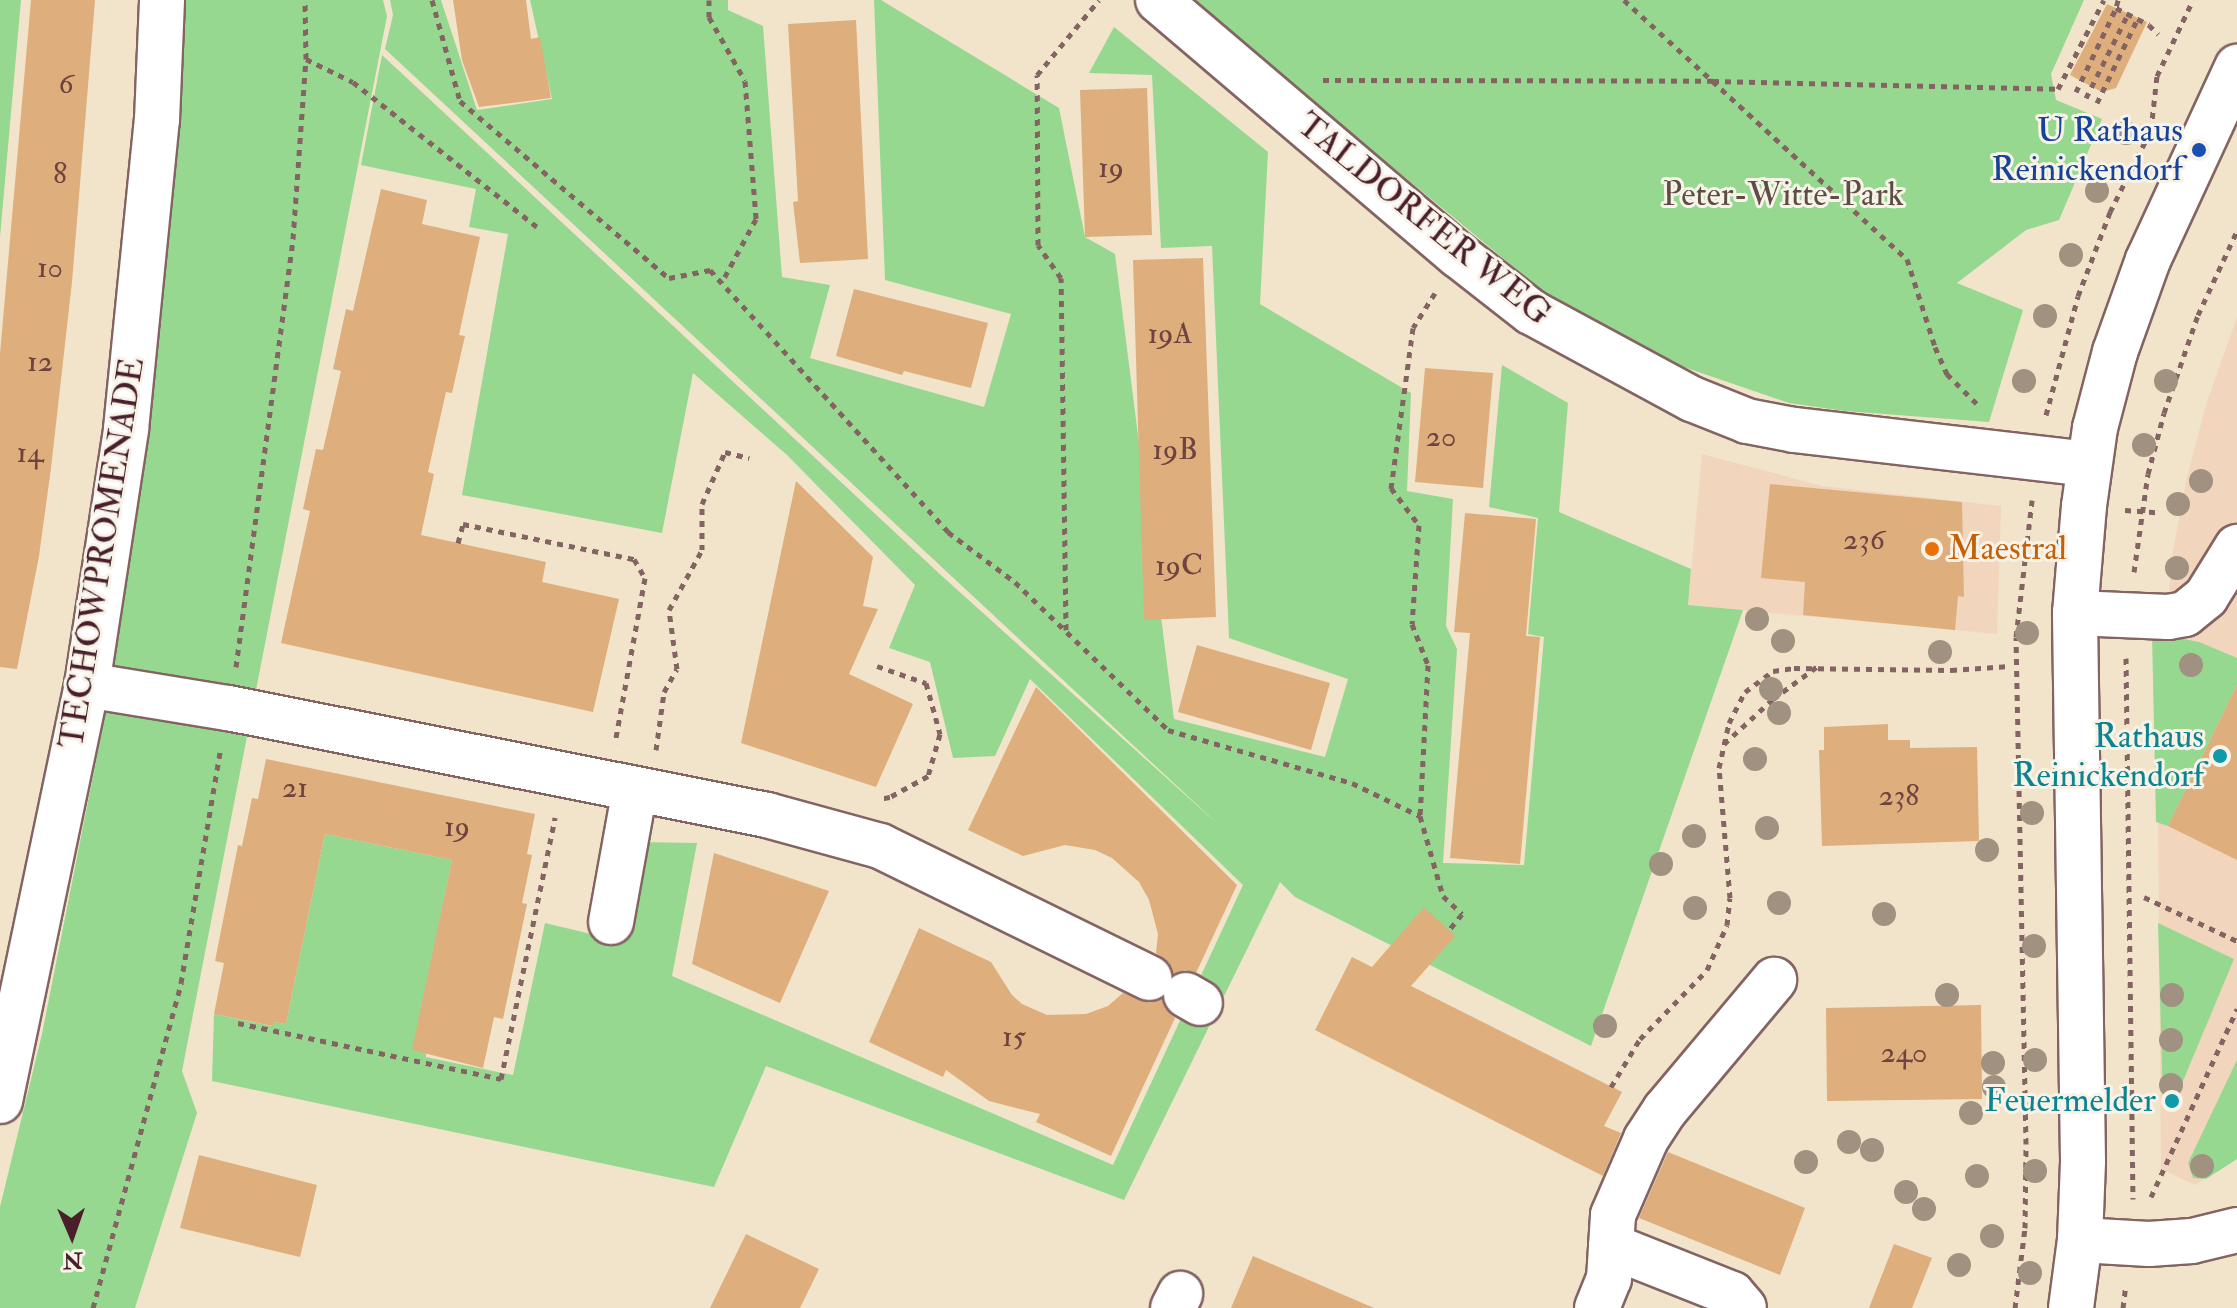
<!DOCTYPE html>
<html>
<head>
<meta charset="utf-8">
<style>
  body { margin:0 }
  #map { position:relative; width:2237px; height:1308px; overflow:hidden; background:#f1e4ca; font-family:"IM FELL Double Pica",serif }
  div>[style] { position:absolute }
  .built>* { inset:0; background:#f2d5bd }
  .green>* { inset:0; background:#96d88f }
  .building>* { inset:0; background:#deae7d }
  .path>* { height:5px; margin-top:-2.5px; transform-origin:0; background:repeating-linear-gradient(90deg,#846463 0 6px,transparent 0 12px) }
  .roads { filter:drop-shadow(2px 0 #846463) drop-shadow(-2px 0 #846463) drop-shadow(0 2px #846463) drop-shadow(0 -2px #846463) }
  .minor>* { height:44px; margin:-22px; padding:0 22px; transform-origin:22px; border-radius:22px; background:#fff }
  .major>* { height:44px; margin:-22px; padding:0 22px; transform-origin:22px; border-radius:22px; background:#fff }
  .trees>* { width:24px; height:24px; margin:-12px; border-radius:50%; background:#a09180 }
  .dots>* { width:22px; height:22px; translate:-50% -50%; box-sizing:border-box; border:4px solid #f7f3e8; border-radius:50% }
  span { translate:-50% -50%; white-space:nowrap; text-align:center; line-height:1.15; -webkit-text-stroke:6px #f7f3e8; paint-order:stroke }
  .number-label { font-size:30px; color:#6f4340 }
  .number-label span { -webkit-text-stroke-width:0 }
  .transit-label { font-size:34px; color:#164399 }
  .right { translate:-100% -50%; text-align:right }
  .park-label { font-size:34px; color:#5d4d44 }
  .street-label { font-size:34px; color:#4a1f2b }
  .food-label { font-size:34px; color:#c56008 }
  .left { translate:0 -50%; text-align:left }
  .culture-label { font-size:34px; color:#0d838f }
  .north { position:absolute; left:32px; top:1196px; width:80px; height:80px; -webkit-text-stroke:6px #f7f3e8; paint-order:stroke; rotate:178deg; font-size:22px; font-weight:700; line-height:32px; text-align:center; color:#4a1f2b }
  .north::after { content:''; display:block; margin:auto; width:28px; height:36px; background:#4a1f2b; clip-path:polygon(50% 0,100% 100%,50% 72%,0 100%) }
</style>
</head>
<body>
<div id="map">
  <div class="built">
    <i style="clip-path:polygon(2237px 317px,2237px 1159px,2195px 1185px,2161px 1169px,2157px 708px,2173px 551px,2187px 477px,2206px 405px)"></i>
    <i style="clip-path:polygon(1702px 454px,1822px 486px,2001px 506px,1997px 634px,1688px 605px)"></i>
  </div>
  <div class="green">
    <i style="clip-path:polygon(0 0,21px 0,0 237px)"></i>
    <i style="clip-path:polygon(182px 0,383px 0,387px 16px,182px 1071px,197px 1113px,135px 1308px,0 1308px,0 1207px,42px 1034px,104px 721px,137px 481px)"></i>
    <i style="clip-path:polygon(390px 0,441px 0,477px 110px,552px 99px,530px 0,728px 0,728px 10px,763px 26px,782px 277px,830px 285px,810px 358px,984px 407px,1011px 314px,885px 280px,874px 0,881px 0,1059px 108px,1085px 237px,1115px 254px,1174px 719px,1325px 757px,1348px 679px,1229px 638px,1212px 246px,1161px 248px,1152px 75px,1089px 73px,1114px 27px,1268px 152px,1260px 304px,1411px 393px,1407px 491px,1453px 499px,1446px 626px,1457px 649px,1443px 863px,1524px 865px,1544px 637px,1528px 634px,1538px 518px,1489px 507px,1502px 365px,1568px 403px,1559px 512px,1691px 569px,1688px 605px,1743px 610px,1591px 1046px,1295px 897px,1280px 882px,1124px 1200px,766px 1066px,714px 1187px,212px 1081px,214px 1014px,272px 1026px,274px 1022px,286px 1024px,325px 834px,452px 860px,413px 1050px,426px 1053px,426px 1057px,513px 1075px,545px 923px,612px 939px,637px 842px,697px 843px,672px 976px,1113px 1165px,1243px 885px,1030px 679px,995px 756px,953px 758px,930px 662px,889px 648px,915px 585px,787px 455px,693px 373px,662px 533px,462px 495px,508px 234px,469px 227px,476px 189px,361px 165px,382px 55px,943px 577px,1221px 827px,385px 49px,393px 15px)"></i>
    <i style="clip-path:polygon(1190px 0,2084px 0,2051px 74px,2056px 100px,2102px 119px,2059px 220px,2026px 230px,1957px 283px,2023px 310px,1989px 422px,1845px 411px,1789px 403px,1646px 354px,1544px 292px)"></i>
    <i style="clip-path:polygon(2152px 633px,2199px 642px,2237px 658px,2237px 685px,2168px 826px,2156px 822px)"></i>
    <i style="clip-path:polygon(2158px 923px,2234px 959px,2178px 1093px,2163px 1107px)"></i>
    <i style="clip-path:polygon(2237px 1060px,2237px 1159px,2206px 1179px,2193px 1178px,2188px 1163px)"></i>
  </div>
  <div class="building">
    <i style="clip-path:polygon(31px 0,95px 0,72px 282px,51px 468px,39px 556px,17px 669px,0 667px,0 354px)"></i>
    <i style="clip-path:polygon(453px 0,526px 0,531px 39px,540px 37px,551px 98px,479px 107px,462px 60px)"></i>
    <i style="clip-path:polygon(2107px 4px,2147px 22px,2116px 88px,2102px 92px,2070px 75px)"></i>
    <i style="clip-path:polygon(856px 20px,868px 259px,800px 263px,793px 202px,798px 201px,788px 24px)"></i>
    <i style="clip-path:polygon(1147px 88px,1152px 235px,1085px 237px,1080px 90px)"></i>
    <i style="clip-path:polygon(381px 189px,427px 200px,422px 224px,480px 237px,459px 335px,465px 336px,452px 393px,446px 392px,428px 472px,434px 474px,421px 535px,546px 562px,542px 582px,619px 599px,593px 712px,281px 643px,310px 511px,303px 509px,316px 449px,323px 450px,341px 371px,333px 369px,346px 309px,353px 311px)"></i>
    <i style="clip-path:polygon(1203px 258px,1216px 617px,1144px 620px,1133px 260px)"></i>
    <i style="clip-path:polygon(854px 289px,988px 323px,971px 388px,904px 371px,902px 375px,836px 356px)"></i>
    <i style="clip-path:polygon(1425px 368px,1493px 373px,1483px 488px,1415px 482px)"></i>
    <i style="clip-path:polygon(796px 481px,873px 557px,863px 606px,878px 609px,849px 674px,913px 704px,876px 787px,741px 743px)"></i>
    <i style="clip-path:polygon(1770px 484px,1962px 502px,1964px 597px,1958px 596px,1955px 630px,1803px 615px,1805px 582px,1761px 578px)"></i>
    <i style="clip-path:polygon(1465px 513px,1536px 519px,1526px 636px,1540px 637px,1520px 864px,1450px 858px,1470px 633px,1454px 632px)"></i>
    <i style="clip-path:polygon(1197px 645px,1330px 683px,1311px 750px,1178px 712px)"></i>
    <i style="clip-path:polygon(2237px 685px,2237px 860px,2168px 826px)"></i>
    <i style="clip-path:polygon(1036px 687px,1237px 885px,1196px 973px,1185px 970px,1173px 974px,1169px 963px,1156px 953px,1158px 934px,1149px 900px,1139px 882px,1112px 858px,1095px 850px,1065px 845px,1023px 856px,968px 830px)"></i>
    <i style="clip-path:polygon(1888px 724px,1888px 740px,1910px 740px,1910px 748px,1977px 747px,1979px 841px,1822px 846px,1819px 750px,1824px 750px,1824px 727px)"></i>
    <i style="clip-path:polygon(266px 759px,535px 814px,527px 854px,532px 855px,522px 903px,527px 904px,503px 1019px,494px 1017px,483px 1068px,412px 1050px,452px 860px,325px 834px,286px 1024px,274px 1022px,273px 1026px,214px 1014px,224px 963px,215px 961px,238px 845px,242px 846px,252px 798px,258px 799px)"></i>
    <i style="clip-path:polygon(714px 853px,829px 891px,780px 1003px,692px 964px)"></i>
    <i style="clip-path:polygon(1424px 907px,1455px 936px,1411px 986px,1622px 1092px,1604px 1126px,1621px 1133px,1603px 1176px,1315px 1030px,1352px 957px,1372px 967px)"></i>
    <i style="clip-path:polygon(919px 928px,991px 962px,1012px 995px,1022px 1004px,1047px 1015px,1086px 1014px,1108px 1006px,1123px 993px,1150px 1003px,1162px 999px,1165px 1008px,1175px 1018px,1111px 1156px,1036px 1122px,1040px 1114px,989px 1101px,946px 1070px,943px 1077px,869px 1042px)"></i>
    <i style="clip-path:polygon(1981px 1005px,1982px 1099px,1827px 1101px,1826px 1008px)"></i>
    <i style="clip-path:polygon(1668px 1152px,1805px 1208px,1780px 1275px,1639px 1218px)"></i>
    <i style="clip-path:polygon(199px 1155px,317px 1185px,300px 1257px,180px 1228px)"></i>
    <i style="clip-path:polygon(746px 1234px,819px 1269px,800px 1308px,710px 1308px)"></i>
    <i style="clip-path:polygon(1894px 1244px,1932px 1258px,1912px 1308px,1869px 1308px)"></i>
    <i style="clip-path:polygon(1253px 1256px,1374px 1308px,1231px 1308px)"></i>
  </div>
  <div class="path">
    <i style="left:432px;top:0;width:105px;rotate:74.5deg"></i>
    <i style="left:460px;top:101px;width:274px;rotate:40.3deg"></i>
    <i style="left:669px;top:278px;width:42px;rotate:-11deg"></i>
    <i style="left:710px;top:270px;width:354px;rotate:47.7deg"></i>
    <i style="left:948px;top:532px;width:84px;rotate:36.7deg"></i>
    <i style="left:1015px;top:582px;width:213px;rotate:44deg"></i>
    <i style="left:1168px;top:730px;width:191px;rotate:16.1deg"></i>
    <i style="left:1352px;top:783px;width:76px;rotate:25.9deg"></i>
    <i style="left:709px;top:0;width:17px;rotate:90deg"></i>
    <i style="left:709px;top:17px;width:73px;rotate:60.6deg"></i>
    <i style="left:745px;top:81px;width:138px;rotate:85.4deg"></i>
    <i style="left:756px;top:219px;width:72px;rotate:118.4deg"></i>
    <i style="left:1624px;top:0;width:384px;rotate:42.5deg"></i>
    <i style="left:1907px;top:259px;width:92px;rotate:72.3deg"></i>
    <i style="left:1935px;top:347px;width:30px;rotate:66deg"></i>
    <i style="left:1947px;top:374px;width:45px;rotate:45deg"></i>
    <i style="left:2118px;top:0;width:8px;rotate:104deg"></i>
    <i style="left:2116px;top:8px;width:37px;rotate:27deg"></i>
    <i style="left:2149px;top:25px;width:13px;rotate:45deg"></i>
    <i style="left:306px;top:59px;width:52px;rotate:26.1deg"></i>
    <i style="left:353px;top:82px;width:234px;rotate:38.2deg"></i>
    <i style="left:1323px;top:80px;width:390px;rotate:0.1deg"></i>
    <i style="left:1713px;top:81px;width:345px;rotate:1.3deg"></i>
    <i style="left:2058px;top:89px;width:100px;rotate:-62.7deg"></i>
    <i style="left:2076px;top:92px;width:93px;rotate:-64.5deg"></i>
    <i style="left:2086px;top:98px;width:94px;rotate:-63.4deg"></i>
    <i style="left:2097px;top:103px;width:92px;rotate:-64.3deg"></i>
    <i style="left:1435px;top:293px;width:41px;rotate:122.2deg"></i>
    <i style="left:1413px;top:328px;width:162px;rotate:97.8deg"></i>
    <i style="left:1391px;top:488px;width:46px;rotate:52.9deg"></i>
    <i style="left:1419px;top:525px;width:99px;rotate:94deg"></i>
    <i style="left:1412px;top:624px;width:44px;rotate:68.7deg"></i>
    <i style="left:1428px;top:665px;width:151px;rotate:93deg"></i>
    <i style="left:1420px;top:816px;width:83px;rotate:74deg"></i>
    <i style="left:1443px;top:896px;width:26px;rotate:43deg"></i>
    <i style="left:1462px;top:914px;width:21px;rotate:129deg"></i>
    <i style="left:2046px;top:415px;width:123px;rotate:-74.9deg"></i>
    <i style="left:2078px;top:296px;width:90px;rotate:-69.1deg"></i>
    <i style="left:2110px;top:212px;width:92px;rotate:-63.4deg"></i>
    <i style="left:2151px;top:130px;width:54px;rotate:-83.7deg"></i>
    <i style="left:2157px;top:76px;width:84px;rotate:-64.7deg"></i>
    <i style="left:2125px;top:510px;width:31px;rotate:4deg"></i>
    <i style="left:458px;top:543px;width:20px;rotate:-75deg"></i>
    <i style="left:463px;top:524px;width:175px;rotate:11.6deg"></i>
    <i style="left:634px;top:559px;width:22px;rotate:60deg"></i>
    <i style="left:645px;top:578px;width:168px;rotate:100.3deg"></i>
    <i style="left:2134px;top:572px;width:99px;rotate:-81.9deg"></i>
    <i style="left:2148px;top:474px;width:63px;rotate:-75.3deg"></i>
    <i style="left:2164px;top:413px;width:104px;rotate:-70.9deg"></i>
    <i style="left:2198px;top:315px;width:93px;rotate:-65.1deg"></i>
    <i style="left:1066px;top:630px;width:352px;rotate:-90.8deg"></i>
    <i style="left:1061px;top:278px;width:40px;rotate:-124.9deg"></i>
    <i style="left:1038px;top:245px;width:170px;rotate:-90.3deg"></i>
    <i style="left:1037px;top:75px;width:97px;rotate:-50.4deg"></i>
    <i style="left:2126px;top:658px;width:541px;rotate:89.26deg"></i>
    <i style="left:877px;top:666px;width:52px;rotate:19.1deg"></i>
    <i style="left:926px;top:683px;width:53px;rotate:74.6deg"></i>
    <i style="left:940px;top:734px;width:44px;rotate:105.9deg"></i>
    <i style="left:928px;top:776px;width:43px;rotate:151.1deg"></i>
    <i style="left:890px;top:797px;width:11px;rotate:170deg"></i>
    <i style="left:236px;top:667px;width:432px;rotate:-82.4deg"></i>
    <i style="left:293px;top:239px;width:180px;rotate:-85.9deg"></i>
    <i style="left:306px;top:59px;width:59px;rotate:-91deg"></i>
    <i style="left:1724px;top:744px;width:67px;rotate:-42.6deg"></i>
    <i style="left:1773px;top:699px;width:56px;rotate:-36.3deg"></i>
    <i style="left:656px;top:750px;width:59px;rotate:-82.1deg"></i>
    <i style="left:664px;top:692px;width:26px;rotate:-61deg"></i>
    <i style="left:677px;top:669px;width:60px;rotate:-97.7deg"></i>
    <i style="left:669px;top:610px;width:68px;rotate:-61.2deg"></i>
    <i style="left:702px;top:550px;width:46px;rotate:-90deg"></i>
    <i style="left:702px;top:504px;width:57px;rotate:-66.1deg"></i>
    <i style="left:725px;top:452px;width:25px;rotate:14deg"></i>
    <i style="left:2144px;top:897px;width:103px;rotate:25.3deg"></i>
    <i style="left:238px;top:1023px;width:269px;rotate:12deg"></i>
    <i style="left:501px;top:1079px;width:267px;rotate:-78.3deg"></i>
    <i style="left:1611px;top:1087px;width:56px;rotate:-58.9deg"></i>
    <i style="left:1640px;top:1039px;width:96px;rotate:-45.8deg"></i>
    <i style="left:1707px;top:970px;width:49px;rotate:-66deg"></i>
    <i style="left:1727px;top:925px;width:27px;rotate:-84deg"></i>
    <i style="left:1730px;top:898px;width:130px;rotate:-94.8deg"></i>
    <i style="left:1719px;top:768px;width:46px;rotate:-77.5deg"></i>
    <i style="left:1729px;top:723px;width:35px;rotate:-63deg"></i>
    <i style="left:1745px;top:692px;width:35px;rotate:-37deg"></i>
    <i style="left:1773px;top:671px;width:21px;rotate:-8deg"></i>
    <i style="left:1794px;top:668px;width:157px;rotate:0.7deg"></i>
    <i style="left:1951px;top:670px;width:59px;rotate:-3.9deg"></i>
    <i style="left:2151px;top:1197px;width:207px;rotate:-65.4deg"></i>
    <i style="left:93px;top:1308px;width:337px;rotate:-74.8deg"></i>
    <i style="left:181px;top:983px;width:234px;rotate:-80.4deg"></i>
    <i style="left:2015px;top:1308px;width:81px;rotate:-82.9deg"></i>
    <i style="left:2025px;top:1228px;width:84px;rotate:-89.3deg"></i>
    <i style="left:2026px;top:1144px;width:507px;rotate:-91.13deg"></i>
    <i style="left:2016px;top:637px;width:138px;rotate:-83.3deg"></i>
    <i style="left:2123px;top:1308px;width:23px;rotate:-83deg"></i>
  </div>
  <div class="roads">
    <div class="minor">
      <i style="left:1158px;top:0;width:394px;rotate:40.4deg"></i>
      <i style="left:1458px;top:255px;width:93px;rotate:38deg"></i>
      <i style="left:1531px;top:312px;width:183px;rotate:28.4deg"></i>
      <i style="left:1692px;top:399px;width:59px;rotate:21.8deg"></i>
      <i style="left:1747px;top:421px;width:48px;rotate:10.8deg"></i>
      <i style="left:1794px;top:430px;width:297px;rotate:6.6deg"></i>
      <i style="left:2075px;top:613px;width:93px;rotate:2.5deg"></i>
      <i style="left:2168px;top:617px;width:17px;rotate:-10deg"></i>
      <i style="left:2185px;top:614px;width:27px;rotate:-39deg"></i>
      <i style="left:2206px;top:597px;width:59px;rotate:-58.2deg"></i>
      <i style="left:87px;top:685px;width:143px;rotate:9.3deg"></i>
      <i style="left:228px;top:708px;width:550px;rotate:11.23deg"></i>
      <i style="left:767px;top:815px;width:117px;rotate:15.3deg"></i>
      <i style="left:880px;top:846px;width:300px;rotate:26.1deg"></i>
      <i style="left:611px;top:922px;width:135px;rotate:-79.8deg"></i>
      <i style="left:1186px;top:995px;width:16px;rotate:30deg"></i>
      <i style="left:0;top:1101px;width:425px;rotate:-78.2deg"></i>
      <i style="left:87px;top:685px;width:259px;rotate:-81.3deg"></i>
      <i style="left:126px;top:429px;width:311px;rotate:-84.3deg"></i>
      <i style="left:157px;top:120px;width:120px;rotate:-87.6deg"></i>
      <i style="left:2080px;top:1240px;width:69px;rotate:3.3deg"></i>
      <i style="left:2149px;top:1244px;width:43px;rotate:-4deg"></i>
      <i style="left:2192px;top:1241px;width:46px;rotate:-13.7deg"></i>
      <i style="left:1611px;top:1246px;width:130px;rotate:21.6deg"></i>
      <i style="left:1732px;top:1294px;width:18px;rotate:49deg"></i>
      <i style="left:1173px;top:1308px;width:16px;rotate:-63deg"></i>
      <i style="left:1597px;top:1308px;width:31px;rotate:-68deg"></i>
      <i style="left:1609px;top:1279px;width:64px;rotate:-86.4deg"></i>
      <i style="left:1613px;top:1215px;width:83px;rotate:-66.5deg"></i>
      <i style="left:1646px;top:1139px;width:35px;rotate:-57deg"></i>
      <i style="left:1665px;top:1110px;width:170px;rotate:-50deg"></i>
    </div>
    <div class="major">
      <i style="left:2071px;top:1308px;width:69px;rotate:-82.5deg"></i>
      <i style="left:2080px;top:1240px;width:79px;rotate:-87.8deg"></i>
      <i style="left:2083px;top:1161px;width:548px;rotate:-90.84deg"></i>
      <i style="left:2075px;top:613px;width:107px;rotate:-85.2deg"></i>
      <i style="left:2084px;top:506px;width:79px;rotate:-82deg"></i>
      <i style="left:2095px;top:428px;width:79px;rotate:-75.3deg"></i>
      <i style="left:2115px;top:352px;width:98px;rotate:-70.3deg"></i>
      <i style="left:2148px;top:260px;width:213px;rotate:-65.2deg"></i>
    </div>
  </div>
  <div class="trees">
    <i style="left:2126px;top:133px"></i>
    <i style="left:2097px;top:191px"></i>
    <i style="left:2071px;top:255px"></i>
    <i style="left:2045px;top:316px"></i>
    <i style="left:2024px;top:381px"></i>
    <i style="left:2166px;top:381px"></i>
    <i style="left:2144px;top:445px"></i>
    <i style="left:2201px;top:481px"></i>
    <i style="left:2178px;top:504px"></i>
    <i style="left:2177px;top:568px"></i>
    <i style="left:1757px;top:619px"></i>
    <i style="left:2027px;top:633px"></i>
    <i style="left:1783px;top:641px"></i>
    <i style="left:1940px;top:652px"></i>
    <i style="left:2191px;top:665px"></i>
    <i style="left:1771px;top:689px"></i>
    <i style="left:1779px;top:713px"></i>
    <i style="left:1755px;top:759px"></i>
    <i style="left:2032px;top:813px"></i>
    <i style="left:1767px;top:828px"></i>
    <i style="left:1694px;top:836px"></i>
    <i style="left:1987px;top:850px"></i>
    <i style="left:1661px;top:864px"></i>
    <i style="left:1779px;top:903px"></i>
    <i style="left:1695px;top:908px"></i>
    <i style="left:1884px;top:914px"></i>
    <i style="left:2034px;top:946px"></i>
    <i style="left:1947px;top:995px"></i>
    <i style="left:2172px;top:995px"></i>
    <i style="left:1605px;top:1026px"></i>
    <i style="left:2171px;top:1040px"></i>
    <i style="left:2035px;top:1060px"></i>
    <i style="left:1993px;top:1063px"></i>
    <i style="left:2171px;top:1085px"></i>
    <i style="left:1994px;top:1087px"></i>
    <i style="left:1971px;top:1113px"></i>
    <i style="left:1849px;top:1142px"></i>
    <i style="left:1872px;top:1150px"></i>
    <i style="left:1806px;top:1162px"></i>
    <i style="left:2202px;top:1166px"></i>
    <i style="left:2035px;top:1171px"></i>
    <i style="left:1977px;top:1176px"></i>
    <i style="left:1906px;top:1192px"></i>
    <i style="left:1924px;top:1209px"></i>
    <i style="left:1992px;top:1236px"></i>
    <i style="left:1959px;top:1265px"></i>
    <i style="left:2030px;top:1273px"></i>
  </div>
  <div class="dots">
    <i style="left:2199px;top:150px;background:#1a4fb4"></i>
    <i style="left:1932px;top:549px;background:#e8710a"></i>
    <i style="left:2220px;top:756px;background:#0f9aa8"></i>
    <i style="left:2172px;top:1101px;background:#0f9aa8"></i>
  </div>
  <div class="number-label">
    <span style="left:66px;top:84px">6</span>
    <span style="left:1111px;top:168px">19</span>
    <span style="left:60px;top:174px">8</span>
    <span style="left:50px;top:268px">10</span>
    <span style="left:1170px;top:334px">19A</span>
    <span style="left:40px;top:362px">12</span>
    <span style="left:1441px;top:437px">20</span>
    <span style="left:1175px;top:450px">19B</span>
    <span style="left:30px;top:453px">14</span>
    <span style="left:1864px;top:540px">236</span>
    <span style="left:1179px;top:566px">19C</span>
    <span style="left:295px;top:788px">21</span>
    <span style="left:1899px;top:796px">238</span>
    <span style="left:457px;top:827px">19</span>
    <span style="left:1014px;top:1037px">15</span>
    <span style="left:1904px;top:1053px">240</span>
  </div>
  <div class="transit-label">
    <span class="right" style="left:2183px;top:150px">U Rathaus<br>Reinickendorf</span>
  </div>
  <div class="park-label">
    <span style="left:1783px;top:195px">Peter-Witte-Park</span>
  </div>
  <div class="street-label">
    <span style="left:1424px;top:219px;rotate:39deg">TALDORFER WEG</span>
    <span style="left:102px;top:553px;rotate:-81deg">TECHOWPROMENADE</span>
  </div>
  <div class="food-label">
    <span class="left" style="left:1948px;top:549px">Maestral</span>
  </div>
  <div class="culture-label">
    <span class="right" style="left:2204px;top:756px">Rathaus<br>Reinickendorf</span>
    <span class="right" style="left:2156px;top:1101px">Feuermelder</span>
  </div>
  <div class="north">N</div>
</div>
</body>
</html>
